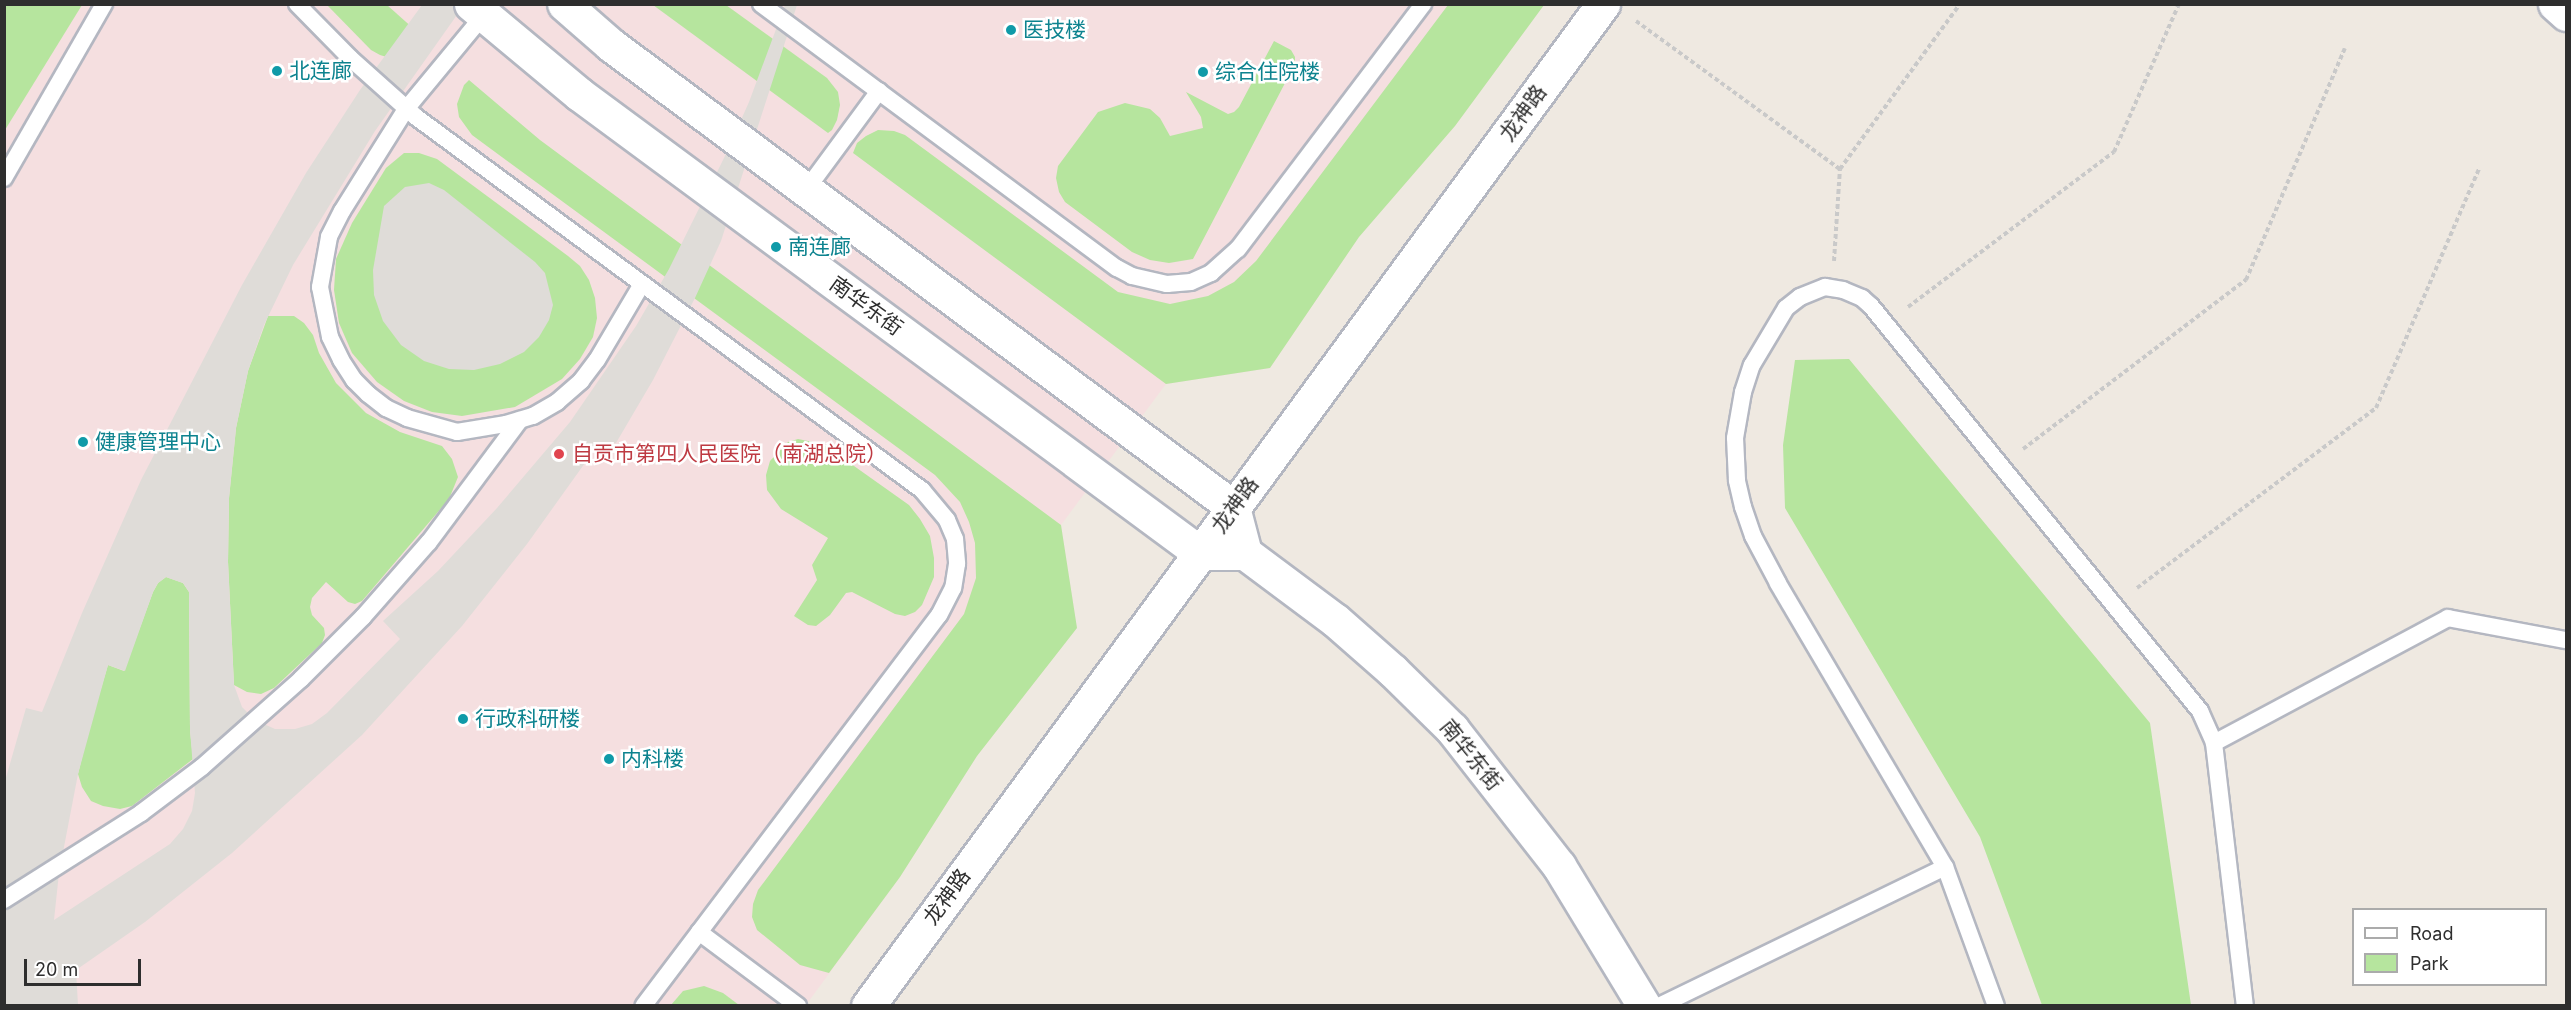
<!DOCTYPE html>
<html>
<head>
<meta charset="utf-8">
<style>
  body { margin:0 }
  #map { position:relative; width:2571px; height:1010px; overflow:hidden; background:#efe9e1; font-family:Inter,"Noto Sans SC",sans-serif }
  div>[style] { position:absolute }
  .medical>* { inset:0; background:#f5dfe0 }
  .green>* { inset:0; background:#b6e59e }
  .plaza>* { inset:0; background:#dfdcd8 }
  .path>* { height:4px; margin-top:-2px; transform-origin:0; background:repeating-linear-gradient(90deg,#c9c9c9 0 4.5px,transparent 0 7.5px) }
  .roads { filter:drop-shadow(2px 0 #b4b7c1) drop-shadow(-2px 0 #b4b7c1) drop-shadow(0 2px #b4b7c1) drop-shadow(0 -2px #b4b7c1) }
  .service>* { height:16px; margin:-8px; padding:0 8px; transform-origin:8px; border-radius:8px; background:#fff }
  .minor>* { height:33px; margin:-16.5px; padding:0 16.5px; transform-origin:16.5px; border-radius:16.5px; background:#fff }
  .dots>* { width:16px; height:16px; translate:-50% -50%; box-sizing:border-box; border:3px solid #fff; border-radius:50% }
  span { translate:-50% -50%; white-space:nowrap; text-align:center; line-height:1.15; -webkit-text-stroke:5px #fff; paint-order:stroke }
  .culture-label { font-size:21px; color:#0d838f }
  .left { translate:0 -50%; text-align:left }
  .street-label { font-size:21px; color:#2e2e2e }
  .health-label { font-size:21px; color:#be3a42 }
  .frame { position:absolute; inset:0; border:6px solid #2e2e2e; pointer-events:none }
  .legend { position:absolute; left:2352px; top:908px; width:195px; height:78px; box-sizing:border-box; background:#fff; border:2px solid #ababab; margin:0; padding:8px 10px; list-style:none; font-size:18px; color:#2e2e2e }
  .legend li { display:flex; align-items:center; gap:12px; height:30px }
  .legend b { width:30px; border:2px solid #ababab }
  .scale { position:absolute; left:24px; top:959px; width:117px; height:27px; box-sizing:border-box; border:3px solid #2e2e2e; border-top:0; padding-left:8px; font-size:18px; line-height:21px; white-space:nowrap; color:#2e2e2e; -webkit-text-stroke:4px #fff; paint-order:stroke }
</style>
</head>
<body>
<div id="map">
  <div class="medical">
    <i style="clip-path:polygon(5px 5px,1544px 5px,1455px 126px,1359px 237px,1270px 368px,1166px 384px,1061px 525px,1077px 628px,977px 756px,900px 877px,806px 1005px,5px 1006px)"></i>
  </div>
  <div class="green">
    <i style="clip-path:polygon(5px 5px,82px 5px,5px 130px)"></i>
    <i style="clip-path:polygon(327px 5px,387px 5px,424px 38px,390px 58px,380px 55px,371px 50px)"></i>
    <i style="clip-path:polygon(653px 5px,726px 5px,827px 78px,838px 92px,840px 105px,837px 120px,832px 130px,828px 133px)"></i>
    <i style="clip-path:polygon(1448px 5px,1544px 5px,1455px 126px,1359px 237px,1270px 368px,1166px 384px,853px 153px,857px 143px,866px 136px,878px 130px,894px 131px,905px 135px,1118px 292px,1170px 304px,1208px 296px,1234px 282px,1256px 261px)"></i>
    <i style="clip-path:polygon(1274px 41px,1291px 50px,1295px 57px,1295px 64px,1193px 259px,1169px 263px,1150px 260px,1132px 252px,1065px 202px,1059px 192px,1056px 178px,1058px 166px,1098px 112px,1125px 103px,1150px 109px,1160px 118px,1170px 136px,1203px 128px,1201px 117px,1186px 92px,1228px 114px,1234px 112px,1239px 107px)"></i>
    <i style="clip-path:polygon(469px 80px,540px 140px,1061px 525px,1077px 628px,977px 756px,900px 877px,829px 973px,800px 965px,757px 930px,752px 917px,753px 904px,758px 890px,964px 614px,976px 578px,975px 543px,969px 522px,960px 502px,935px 475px,472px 135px,459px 117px,457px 104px,464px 85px)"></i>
    <i style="clip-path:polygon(404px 153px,419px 153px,437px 159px,568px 256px,580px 266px,589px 280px,595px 298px,597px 318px,593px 337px,580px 359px,562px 379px,515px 407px,462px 416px,432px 412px,404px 401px,377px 382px,352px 353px,339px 323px,334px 290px,336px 259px,352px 223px,386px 168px)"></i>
    <i style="clip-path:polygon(268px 316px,294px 316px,304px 323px,313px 335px,319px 353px,336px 383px,366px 413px,400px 432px,442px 446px,452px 459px,458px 477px,449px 499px,362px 601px,355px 604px,348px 602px,326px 582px,312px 598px,310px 607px,312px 615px,324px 628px,325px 635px,322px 643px,274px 688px,261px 694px,247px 692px,234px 685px,228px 562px,229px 498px,236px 428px,248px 371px)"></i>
    <i style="clip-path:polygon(1849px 359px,2150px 723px,2191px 1005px,2042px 1005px,1980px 837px,1785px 508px,1783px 445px,1795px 360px)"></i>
    <i style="clip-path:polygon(798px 439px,823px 444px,909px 505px,920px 519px,930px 536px,934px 558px,934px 577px,922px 605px,915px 612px,905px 616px,895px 614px,852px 592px,846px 593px,830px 615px,816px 626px,808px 625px,794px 616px,817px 580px,812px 565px,828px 538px,781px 509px,767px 490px,766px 475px,770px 461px,788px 442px)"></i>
    <i style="clip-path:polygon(166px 577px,183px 583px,189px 592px,190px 730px,193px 759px,132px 806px,120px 809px,103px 806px,91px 801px,82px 787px,78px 774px,90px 725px,108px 665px,124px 671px,153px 592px,158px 583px)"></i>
    <i style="clip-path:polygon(704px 986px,723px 993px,739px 1005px,671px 1005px,683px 991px)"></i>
  </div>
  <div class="plaza">
    <i style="clip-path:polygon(evenodd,422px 5px,464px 5px,375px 131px,293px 265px,264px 325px,248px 371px,236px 428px,229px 498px,228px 562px,234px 685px,242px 707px,255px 720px,275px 729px,295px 729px,312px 724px,327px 713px,400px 639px,383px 621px,438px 571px,497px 508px,570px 422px,636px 326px,669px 269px,724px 158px,749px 102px,785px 5px,797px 5px,721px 241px,695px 298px,653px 380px,616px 443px,601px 444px,595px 449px,527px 544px,462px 626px,362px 735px,232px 853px,145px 922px,76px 970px,78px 1005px,5px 1006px,5px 781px,26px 708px,42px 712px,82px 613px,141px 480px,242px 285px,306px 173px,360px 90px,422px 5px,166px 577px,183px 583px,189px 592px,190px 730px,195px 793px,192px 811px,183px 829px,170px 844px,54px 920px,59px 873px,78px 774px,108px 665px,125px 671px,153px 592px,158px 583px,166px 577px)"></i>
    <i style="clip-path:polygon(429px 183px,444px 190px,535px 262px,545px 273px,553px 305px,549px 320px,539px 337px,524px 352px,500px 364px,474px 370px,449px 369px,424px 361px,401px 345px,383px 321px,374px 295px,373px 270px,384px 206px,405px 187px)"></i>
  </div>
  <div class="path">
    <i style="left:1636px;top:21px;width:252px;rotate:36deg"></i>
    <i style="left:1840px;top:169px;width:204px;rotate:-54deg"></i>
    <i style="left:1834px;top:261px;width:92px;rotate:-86.3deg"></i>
    <i style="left:1908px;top:307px;width:258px;rotate:-37deg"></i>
    <i style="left:2114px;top:152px;width:162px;rotate:-66.3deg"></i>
    <i style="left:2023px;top:449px;width:280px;rotate:-37.2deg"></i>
    <i style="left:2246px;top:280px;width:252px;rotate:-66.9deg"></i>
    <i style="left:2137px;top:588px;width:299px;rotate:-37deg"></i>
    <i style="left:2376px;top:408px;width:260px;rotate:-66.7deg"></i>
  </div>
  <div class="roads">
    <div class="service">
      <i style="left:297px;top:4px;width:76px;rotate:45.5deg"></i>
      <i style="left:350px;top:58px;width:89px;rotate:41.8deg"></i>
      <i style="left:416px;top:117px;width:629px;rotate:36.4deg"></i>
      <i style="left:922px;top:490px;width:39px;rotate:50deg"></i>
      <i style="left:947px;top:520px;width:21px;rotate:67deg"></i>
      <i style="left:955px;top:539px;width:25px;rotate:85deg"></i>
      <i style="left:957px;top:564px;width:24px;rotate:99deg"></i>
      <i style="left:953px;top:588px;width:30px;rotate:117deg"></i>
      <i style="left:939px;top:615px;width:490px;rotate:127.1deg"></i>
      <i style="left:761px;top:4px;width:443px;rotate:36.6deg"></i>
      <i style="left:1117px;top:268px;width:17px;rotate:28deg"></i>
      <i style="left:1132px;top:276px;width:36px;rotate:13deg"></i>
      <i style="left:1167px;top:284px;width:24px;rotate:-5deg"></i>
      <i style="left:1191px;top:282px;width:22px;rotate:-24deg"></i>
      <i style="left:1211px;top:273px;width:36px;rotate:-42deg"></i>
      <i style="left:1238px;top:249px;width:307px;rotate:-52.9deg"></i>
      <i style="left:483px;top:16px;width:121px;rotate:129.6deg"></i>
      <i style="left:406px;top:109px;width:120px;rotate:122.1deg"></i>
      <i style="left:342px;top:211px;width:29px;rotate:117deg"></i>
      <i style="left:329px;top:237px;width:51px;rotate:100.2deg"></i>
      <i style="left:320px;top:287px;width:51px;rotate:78.7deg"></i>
      <i style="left:330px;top:337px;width:25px;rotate:64deg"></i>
      <i style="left:341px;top:360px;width:24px;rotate:57deg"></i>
      <i style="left:354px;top:380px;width:20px;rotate:45deg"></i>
      <i style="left:368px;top:394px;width:23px;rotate:38deg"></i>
      <i style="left:386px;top:408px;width:23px;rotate:25deg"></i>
      <i style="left:407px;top:418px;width:52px;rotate:15.6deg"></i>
      <i style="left:457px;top:432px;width:50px;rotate:-9.3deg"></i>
      <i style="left:506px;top:424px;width:28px;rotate:-17deg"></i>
      <i style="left:533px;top:416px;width:28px;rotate:-30deg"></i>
      <i style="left:557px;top:402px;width:32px;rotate:-41deg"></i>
      <i style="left:581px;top:381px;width:26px;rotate:-53deg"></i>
      <i style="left:597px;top:360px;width:88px;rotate:-59.4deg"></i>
      <i style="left:4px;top:178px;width:201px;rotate:-60.1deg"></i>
      <i style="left:806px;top:190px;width:123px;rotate:-53.6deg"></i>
      <i style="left:2214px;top:743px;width:265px;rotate:-28.1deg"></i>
      <i style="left:2448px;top:618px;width:120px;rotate:10.6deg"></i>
      <i style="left:4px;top:900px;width:162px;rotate:-32.4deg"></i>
      <i style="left:141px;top:813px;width:76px;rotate:-37deg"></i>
      <i style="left:202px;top:767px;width:132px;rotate:-41.6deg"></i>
      <i style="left:301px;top:679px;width:88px;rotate:-45deg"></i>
      <i style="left:363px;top:617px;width:100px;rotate:-48.7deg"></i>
      <i style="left:429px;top:542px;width:152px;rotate:-53.3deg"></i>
      <i style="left:699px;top:932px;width:124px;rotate:36.8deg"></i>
      <i style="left:1659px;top:1006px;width:318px;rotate:-25.9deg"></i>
      <i style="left:1996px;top:1006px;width:148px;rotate:-110.1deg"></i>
      <i style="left:1945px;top:867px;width:329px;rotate:-120.5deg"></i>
      <i style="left:1778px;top:583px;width:53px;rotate:-118deg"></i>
      <i style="left:1753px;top:536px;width:31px;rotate:-109deg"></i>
      <i style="left:1743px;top:507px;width:28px;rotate:-103deg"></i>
      <i style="left:1737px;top:480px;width:42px;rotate:-92.7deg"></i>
      <i style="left:1735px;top:438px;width:47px;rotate:-80.1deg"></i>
      <i style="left:1743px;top:392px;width:28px;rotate:-72deg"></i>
      <i style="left:1752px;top:365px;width:66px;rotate:-59.2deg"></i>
      <i style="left:1786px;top:308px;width:18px;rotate:-38deg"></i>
      <i style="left:1800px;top:297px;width:27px;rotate:-22deg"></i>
      <i style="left:1825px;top:287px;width:18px;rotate:9deg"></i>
      <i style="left:1843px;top:290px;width:21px;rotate:23deg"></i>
      <i style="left:1862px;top:298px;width:12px;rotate:42deg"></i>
      <i style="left:1871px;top:306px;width:522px;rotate:50.91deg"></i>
      <i style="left:2200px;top:711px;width:35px;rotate:66deg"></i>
      <i style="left:2214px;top:743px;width:265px;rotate:83.3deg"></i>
    </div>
    <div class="minor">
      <i style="left:471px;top:4px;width:141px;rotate:39.8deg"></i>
      <i style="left:579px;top:94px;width:772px;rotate:36.47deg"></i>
      <i style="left:1200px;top:553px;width:45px"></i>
      <i style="left:1245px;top:553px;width:48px;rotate:-104.6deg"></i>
      <i style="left:1233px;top:507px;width:775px;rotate:-143.4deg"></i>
      <i style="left:611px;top:45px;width:62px;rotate:-138.9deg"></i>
      <i style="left:2555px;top:4px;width:15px;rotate:42deg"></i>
      <i style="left:1245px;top:553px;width:112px;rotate:36.7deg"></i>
      <i style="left:1335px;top:620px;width:77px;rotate:41.3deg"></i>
      <i style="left:1393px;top:671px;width:83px;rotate:44.5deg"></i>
      <i style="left:1452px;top:729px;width:174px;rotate:52deg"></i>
      <i style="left:1559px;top:866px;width:164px;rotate:58.7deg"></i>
      <i style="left:868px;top:1006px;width:1243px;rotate:-53.74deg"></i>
    </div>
  </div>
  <div class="dots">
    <i style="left:1011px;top:30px;background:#0f9aa8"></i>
    <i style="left:277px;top:71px;background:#0f9aa8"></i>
    <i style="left:1203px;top:72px;background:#0f9aa8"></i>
    <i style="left:776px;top:247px;background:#0f9aa8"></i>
    <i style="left:83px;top:442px;background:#0f9aa8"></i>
    <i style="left:559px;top:454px;background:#e0444e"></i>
    <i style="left:463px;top:719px;background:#0f9aa8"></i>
    <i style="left:609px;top:759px;background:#0f9aa8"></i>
  </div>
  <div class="culture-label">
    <span class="left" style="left:1023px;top:30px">医技楼</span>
    <span class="left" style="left:289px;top:71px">北连廊</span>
    <span class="left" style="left:1215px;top:72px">综合住院楼</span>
    <span class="left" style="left:788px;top:247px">南连廊</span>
    <span class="left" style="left:95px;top:442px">健康管理中心</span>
    <span class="left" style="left:475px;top:719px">行政科研楼</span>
    <span class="left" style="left:621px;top:759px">内科楼</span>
  </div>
  <div class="street-label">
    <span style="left:1523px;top:113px;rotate:-54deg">龙神路</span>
    <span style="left:866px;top:306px;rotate:36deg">南华东街</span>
    <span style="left:1235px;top:505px;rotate:-54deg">龙神路</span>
    <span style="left:1471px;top:755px;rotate:51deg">南华东街</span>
    <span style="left:947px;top:897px;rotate:-54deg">龙神路</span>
  </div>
  <div class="health-label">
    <span class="left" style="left:572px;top:454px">自贡市第四人民医院（南湖总院）</span>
  </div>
  <div class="frame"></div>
  <ul class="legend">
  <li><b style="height:8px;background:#fff"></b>Road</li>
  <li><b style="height:16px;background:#b6e59e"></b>Park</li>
  </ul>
  <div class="scale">20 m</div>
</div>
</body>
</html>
